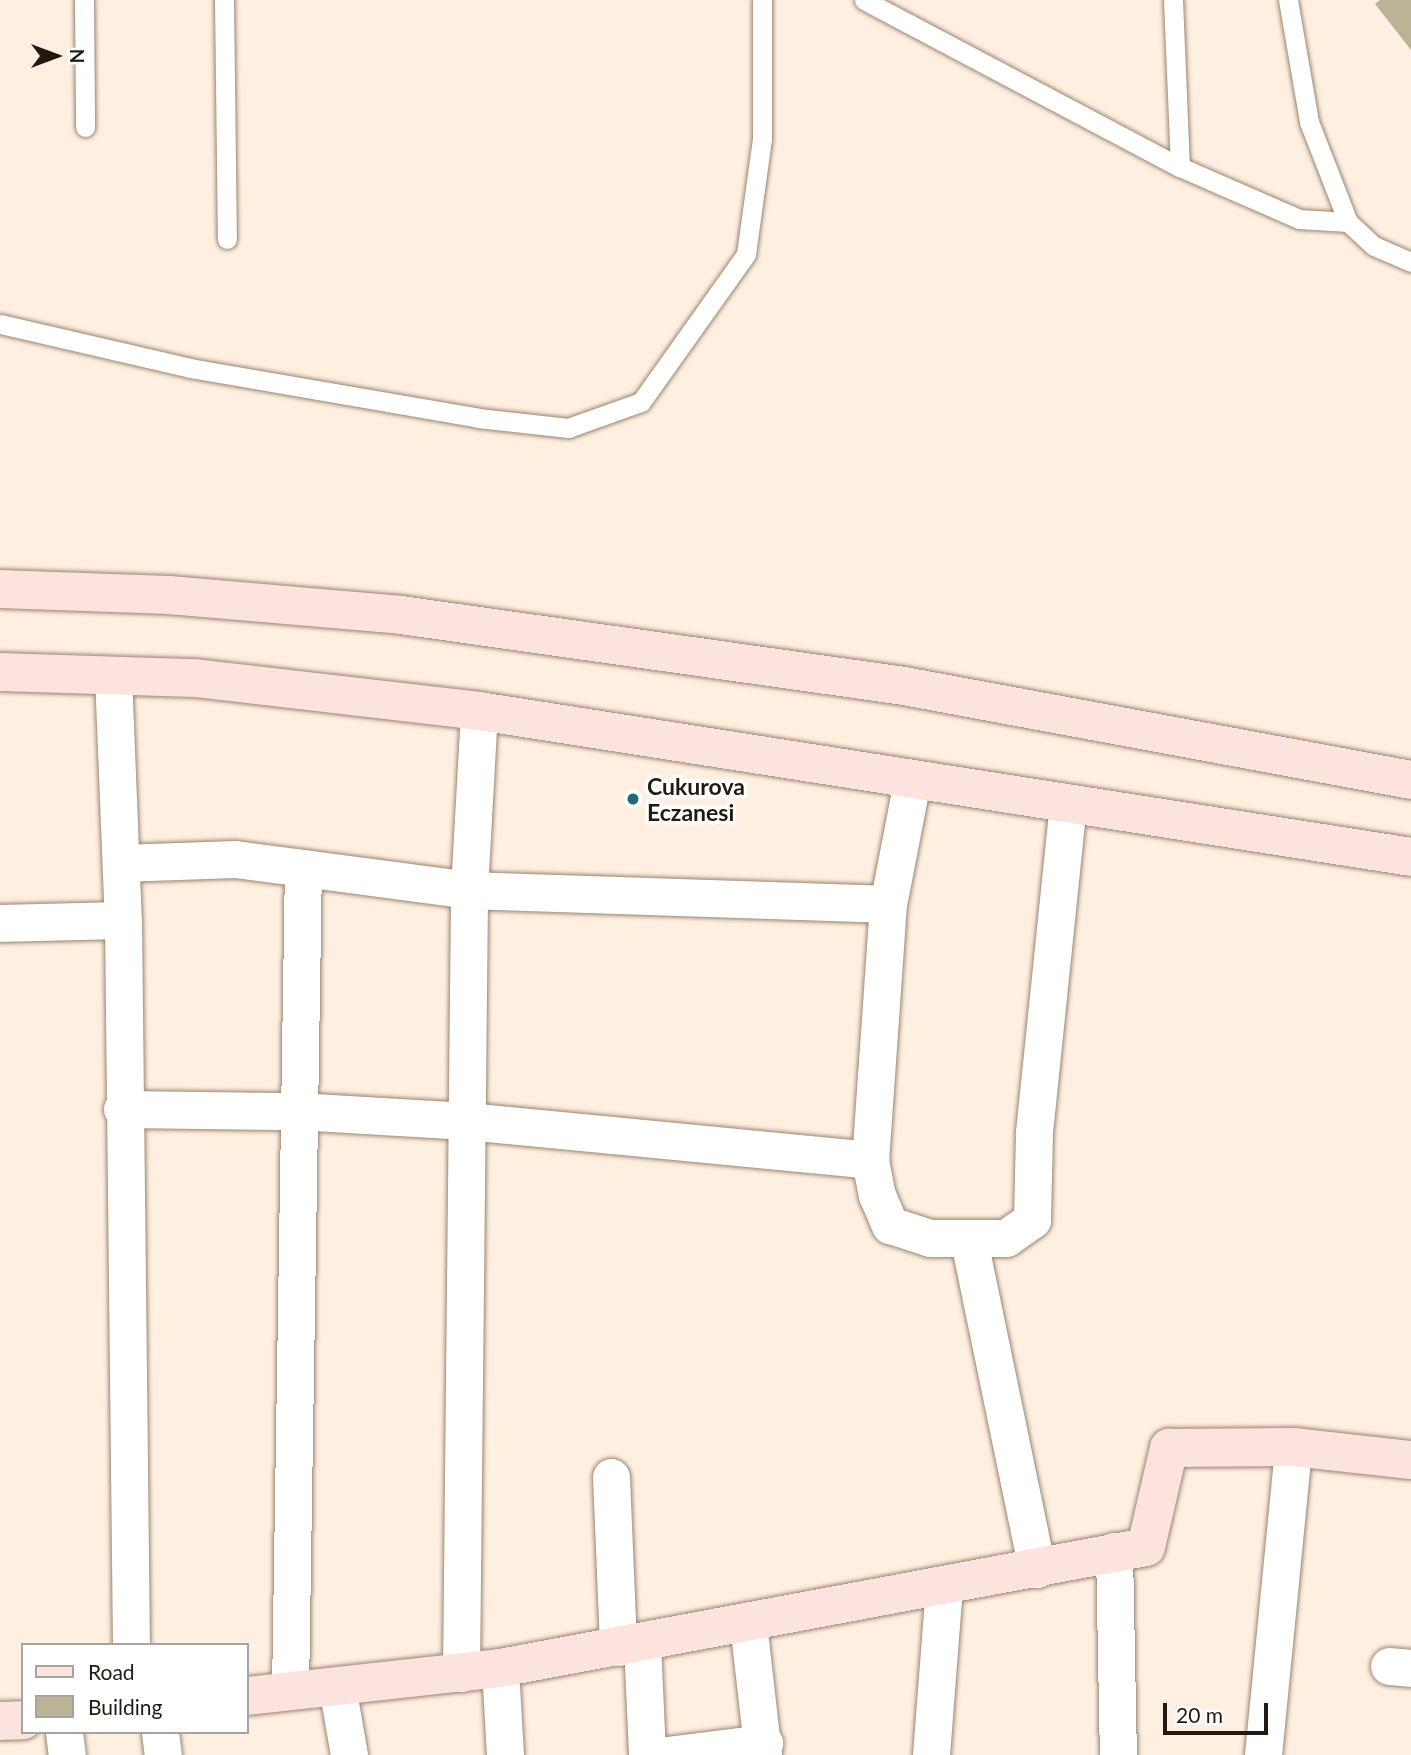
<!DOCTYPE html>
<style>
body{margin:0}
#map{position:relative;width:1411px;height:1755px;overflow:hidden;background:#feefe1;font-family:Lato,sans-serif}
div>[style]{position:absolute}
.building>*{inset:0;background:#bbb396}
.roads{filter:drop-shadow(0 0 2px #9b846f) drop-shadow(0 0 2px #9b846f)}
.lane>*{height:19px;margin:-9.5px;padding:0 9.5px;transform-origin:9.5px;border-radius:9.5px;background:#fff}
.street>*{height:37px;margin:-18.5px;padding:0 18.5px;transform-origin:18.5px;border-radius:18.5px;background:#fff}
.secondary>*{height:38px;margin:-19px;padding:0 19px;transform-origin:19px;border-radius:19px;background:#fde3dd}
.dots>*{width:19px;height:19px;translate:-50% -50%;box-sizing:border-box;border:4px solid #fff;border-radius:50%}
span{translate:-50% -50%;white-space:nowrap;text-align:center;line-height:1.15;-webkit-text-stroke:7px #fff;paint-order:stroke}
.poi-label{font-size:23px;color:#221911;font-weight:700}
.left{translate:0 -50%;text-align:left}
.legend{position:absolute;left:21px;top:1643px;width:228px;height:91px;box-sizing:border-box;background:#fff;border:2px solid #a7a3a0;margin:0;padding:9px 12px;list-style:none;font-size:21px;color:#221911}
.legend li{display:flex;align-items:center;gap:14px;height:35px}
.legend b{width:35px;border:2px solid #a7a3a0}
.north{position:absolute;left:21px;top:21px;width:70px;height:70px;-webkit-text-stroke:5px #fff;paint-order:stroke;rotate:90deg;font-size:19px;font-weight:700;line-height:28px;text-align:center;color:#221911}
.north::after{content:'';display:block;margin:auto;width:24px;height:32px;background:#221911;clip-path:polygon(50% 0,100% 100%,50% 72%,0 100%)}
.scale{position:absolute;left:1163px;top:1703px;width:105px;height:32px;box-sizing:border-box;border:4px solid #221911;border-top:0;padding-left:9px;font-size:21px;line-height:24px;white-space:nowrap;color:#221911;-webkit-text-stroke:5px #fff;paint-order:stroke}
</style>
<div id="map">
<div class="building">
<div style="clip-path:polygon(1380px 0,1411px 0,1411px 50px,1375px 4px)"></div>
</div>
<div class="roads">
<div class="lane">
<div style="left:84px;top:0;width:127px;rotate:89.5deg"></div>
<div style="left:224px;top:0;width:239px;rotate:89.3deg"></div>
<div style="left:864px;top:0;width:357px;rotate:27.9deg"></div>
<div style="left:1180px;top:167px;width:130px;rotate:23.6deg"></div>
<div style="left:1299px;top:219px;width:49px;rotate:3.5deg"></div>
<div style="left:1173px;top:0;width:167px;rotate:87.6deg"></div>
<div style="left:1288px;top:0;width:124px;rotate:80.2deg"></div>
<div style="left:1309px;top:122px;width:107px;rotate:68.7deg"></div>
<div style="left:1348px;top:222px;width:35px;rotate:43deg"></div>
<div style="left:1374px;top:246px;width:40px;rotate:23.4deg"></div>
<div style="left:0;top:324px;width:195px;rotate:13deg"></div>
<div style="left:190px;top:368px;width:292px;rotate:9.8deg"></div>
<div style="left:478px;top:418px;width:91px;rotate:6.3deg"></div>
<div style="left:568px;top:428px;width:77px;rotate:-19.6deg"></div>
<div style="left:641px;top:402px;width:181px;rotate:-54.6deg"></div>
<div style="left:746px;top:254px;width:116px;rotate:-82.1deg"></div>
<div style="left:762px;top:139px;width:139px;rotate:-90deg"></div>
</div>
<div class="street">
<div style="left:113px;top:675px;width:245px;rotate:87.7deg"></div>
<div style="left:123px;top:920px;width:725px;rotate:89.37deg"></div>
<div style="left:912px;top:781px;width:125px;rotate:101deg"></div>
<div style="left:888px;top:904px;width:257px;rotate:94deg"></div>
<div style="left:870px;top:1160px;width:36px;rotate:79deg"></div>
<div style="left:877px;top:1195px;width:33px;rotate:67deg"></div>
<div style="left:890px;top:1225px;width:42px;rotate:18deg"></div>
<div style="left:930px;top:1238px;width:76px"></div>
<div style="left:1006px;top:1238px;width:32px;rotate:-35deg"></div>
<div style="left:1032px;top:1220px;width:88px;rotate:-88.7deg"></div>
<div style="left:1034px;top:1132px;width:329px;rotate:-84.1deg"></div>
<div style="left:121px;top:863px;width:114px;rotate:-2deg"></div>
<div style="left:235px;top:859px;width:236px;rotate:7.5deg"></div>
<div style="left:469px;top:890px;width:419px;rotate:1.9deg"></div>
<div style="left:0;top:923px;width:123px;rotate:-1.4deg"></div>
<div style="left:122px;top:1109px;width:175px;rotate:0.7deg"></div>
<div style="left:297px;top:1111px;width:170px;rotate:3.4deg"></div>
<div style="left:467px;top:1121px;width:405px;rotate:5.5deg"></div>
<div style="left:969px;top:1241px;width:335px;rotate:78.3deg"></div>
<div style="left:611px;top:1477px;width:170px;rotate:87.6deg"></div>
<div style="left:1114px;top:1551px;width:204px;rotate:88.9deg"></div>
<div style="left:748px;top:1623px;width:133px;rotate:83.5deg"></div>
<div style="left:642px;top:1643px;width:112px;rotate:87.4deg"></div>
<div style="left:1389px;top:1666px;width:22px;rotate:5deg"></div>
<div style="left:500px;top:1668px;width:87px;rotate:86.7deg"></div>
<div style="left:461px;top:1673px;width:783px;rotate:-89.41deg"></div>
<div style="left:469px;top:890px;width:179px;rotate:-86.8deg"></div>
<div style="left:337px;top:1686px;width:70px;rotate:80.1deg"></div>
<div style="left:290px;top:1691px;width:823px;rotate:-89.1deg"></div>
<div style="left:64px;top:1732px;width:23px;rotate:83deg"></div>
<div style="left:160px;top:1732px;width:23px;rotate:83deg"></div>
<div style="left:667px;top:1755px;width:98px;rotate:-7.1deg"></div>
<div style="left:931px;top:1755px;width:169px;rotate:-85.6deg"></div>
<div style="left:1263px;top:1755px;width:309px;rotate:-84.4deg"></div>
</div>
<div class="secondary">
<div style="left:0;top:589px;width:169px;rotate:2deg"></div>
<div style="left:169px;top:595px;width:233px;rotate:4.9deg"></div>
<div style="left:401px;top:615px;width:508px;rotate:8.03deg"></div>
<div style="left:904px;top:686px;width:516px;rotate:10.5deg"></div>
<div style="left:0;top:672px;width:195px;rotate:1.8deg"></div>
<div style="left:195px;top:678px;width:286px;rotate:6.6deg"></div>
<div style="left:479px;top:711px;width:943px;rotate:8.9deg"></div>
<div style="left:247px;top:1696px;width:255px;rotate:-6.3deg"></div>
<div style="left:500px;top:1668px;width:657px;rotate:-10.61deg"></div>
<div style="left:1146px;top:1547px;width:102px;rotate:-76.9deg"></div>
<div style="left:1169px;top:1448px;width:124px;rotate:-0.5deg"></div>
<div style="left:1293px;top:1447px;width:119px;rotate:6.3deg"></div>
<div style="left:0;top:1721px;width:23px;rotate:-2deg"></div>
</div>
</div>
<div class="dots">
<div style="left:633px;top:799px;background:#216877"></div>
</div>
<div class="poi-label">
<span class="left" style="left:647px;top:799px">Cukurova<br>Eczanesi</span>
</div>
<ul class="legend">
<li><b style="height:9px;background:#fde3dd"></b>Road</li>
<li><b style="height:19px;background:#bbb396"></b>Building</li>
</ul>
<div class="north">N</div>
<div class="scale">20 m</div>
</div>
